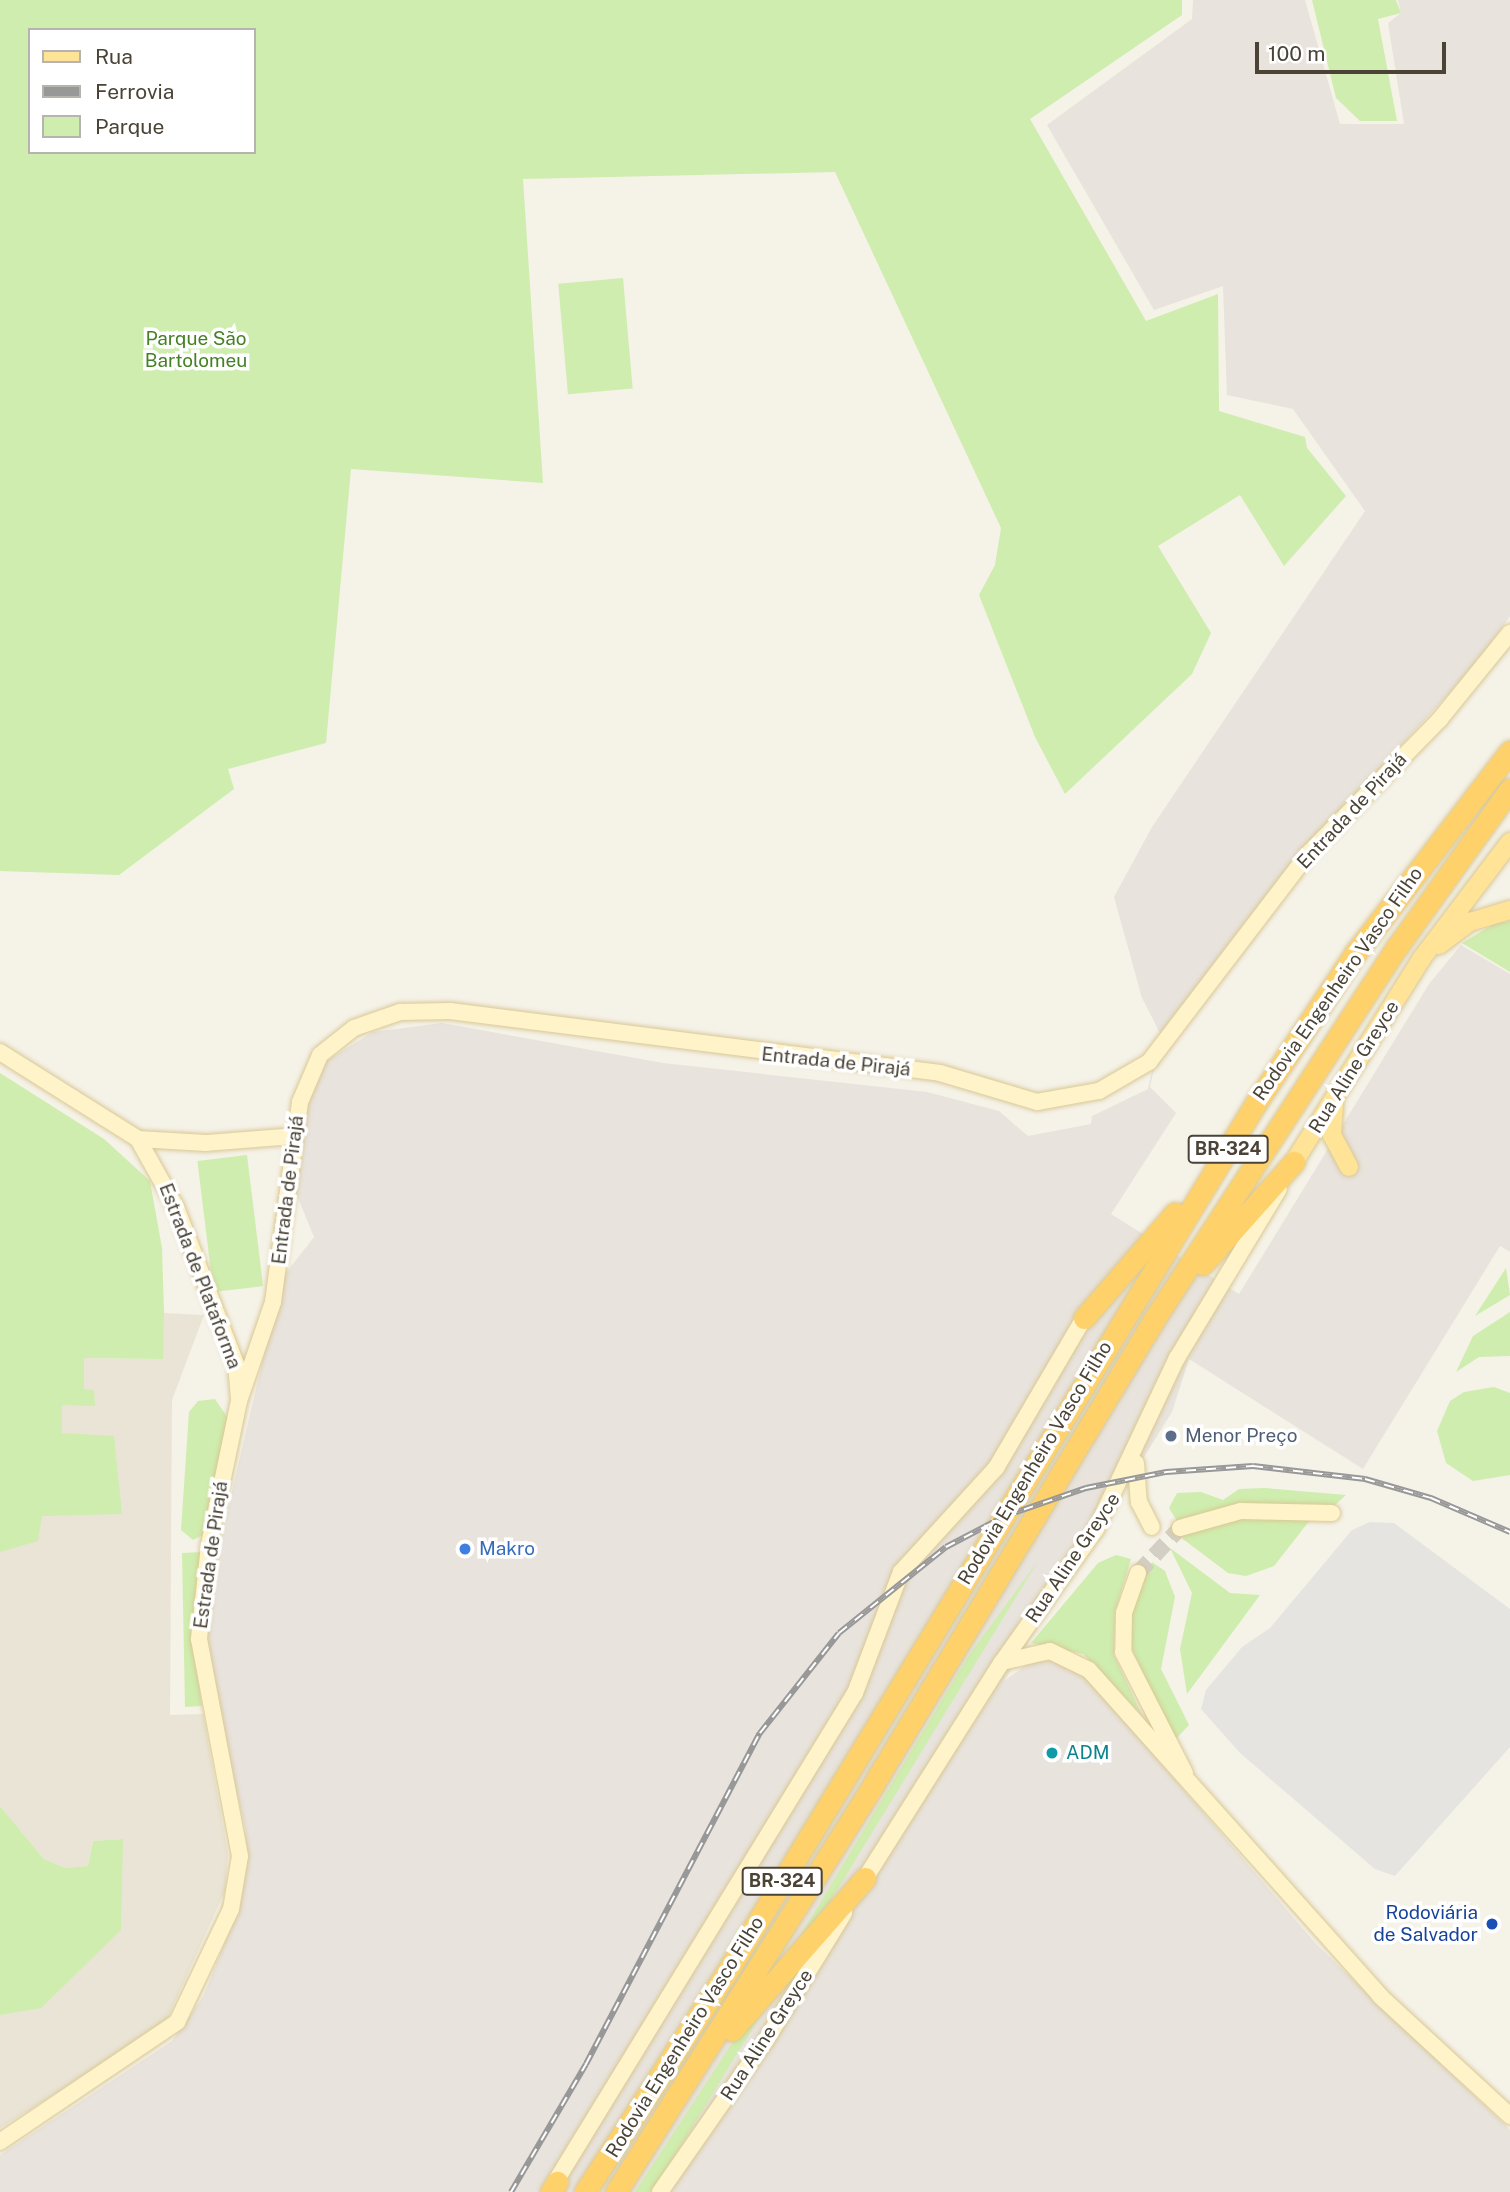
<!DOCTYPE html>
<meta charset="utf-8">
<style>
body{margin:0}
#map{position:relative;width:1510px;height:2192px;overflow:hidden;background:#f5f2e8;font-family:"Public Sans",sans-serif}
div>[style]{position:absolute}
.residential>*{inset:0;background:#eae4d6}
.industrial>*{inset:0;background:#e8e3dd}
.green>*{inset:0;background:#cfedae;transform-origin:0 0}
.parking>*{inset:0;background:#e6e4e0}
.secondary-tunnel>*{height:16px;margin-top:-8px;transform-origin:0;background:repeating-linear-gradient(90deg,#d3cfc4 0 16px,transparent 0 24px)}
.roads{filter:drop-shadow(0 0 2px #d9c895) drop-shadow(0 0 2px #d9c895)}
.secondary>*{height:16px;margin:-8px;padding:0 8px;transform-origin:8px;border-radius:8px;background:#fff3c9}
.primary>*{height:18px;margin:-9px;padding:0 9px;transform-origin:9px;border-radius:9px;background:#ffe498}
.highway>*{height:21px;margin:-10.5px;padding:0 10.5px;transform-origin:10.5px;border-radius:10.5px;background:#ffd16a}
.rail>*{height:6px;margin-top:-3px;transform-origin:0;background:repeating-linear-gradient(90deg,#fff 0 10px,#989898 0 20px);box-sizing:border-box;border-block:2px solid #989898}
.dots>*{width:19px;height:19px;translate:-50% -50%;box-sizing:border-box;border:4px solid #fff;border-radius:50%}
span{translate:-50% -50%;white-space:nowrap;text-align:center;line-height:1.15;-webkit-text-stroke:7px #fff;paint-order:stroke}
.shield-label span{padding:2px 5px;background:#fff;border:2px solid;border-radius:5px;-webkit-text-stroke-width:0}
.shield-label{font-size:18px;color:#4a4336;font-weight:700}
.park-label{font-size:19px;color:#458124}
.street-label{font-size:19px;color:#4a4336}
.service-label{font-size:19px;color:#4e5e75}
.left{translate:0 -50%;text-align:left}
.shop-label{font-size:19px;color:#366cbe}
.culture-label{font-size:19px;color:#0d838f}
.transit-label{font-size:19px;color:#164399}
.right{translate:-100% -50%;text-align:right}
.legend{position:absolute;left:28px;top:28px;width:228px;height:126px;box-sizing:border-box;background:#fff;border:2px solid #b7b4af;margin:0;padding:9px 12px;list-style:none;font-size:21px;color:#4a4336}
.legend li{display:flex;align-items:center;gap:14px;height:35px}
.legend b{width:35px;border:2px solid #b7b4af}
.scale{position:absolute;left:1255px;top:42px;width:191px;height:32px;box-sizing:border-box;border:4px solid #4a4336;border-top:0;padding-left:9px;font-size:21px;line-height:24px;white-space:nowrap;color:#4a4336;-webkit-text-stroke:5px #fff;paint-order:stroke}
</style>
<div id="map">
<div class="residential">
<div style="clip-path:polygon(164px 1313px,204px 1315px,172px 1400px,170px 1715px,203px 1714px,228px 1854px,225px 1891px,164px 2026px,0 2128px,0 2015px,123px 1839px,93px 1841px,88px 1866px,65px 1868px,44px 1859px,0 1806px,0 1551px,41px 1515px,62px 1433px,62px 1405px,84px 1389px,84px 1358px,162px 1359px)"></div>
</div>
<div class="industrial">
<div style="clip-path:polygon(1193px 0,1305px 0,1340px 124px,1404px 124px,1388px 23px,1401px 13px,1398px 0,1510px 0,1510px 616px,1475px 665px,1285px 872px,1162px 1031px,1150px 1087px,1176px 1113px,1111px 1214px,1239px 1294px,1429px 984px,1461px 945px,1510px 974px,1510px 1252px,1500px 1246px,1363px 1469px,1189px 1359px,1172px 1412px,1004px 1681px,1032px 1661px,1053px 1661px,1086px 1676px,1316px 1944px,1510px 2130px,1510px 2192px,0 2192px,0 2155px,172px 2041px,203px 1997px,236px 1915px,247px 1859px,245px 1827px,206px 1666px,203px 1615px,282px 1278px,314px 1237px,296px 1193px,306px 1107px,326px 1061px,373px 1032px,442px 1023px,663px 1063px,927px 1092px,999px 1111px,1028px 1136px,1091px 1124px,1092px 1116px,1148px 1089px,1160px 1033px,1142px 998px,1114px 897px,1152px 827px,1365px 511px,1293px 409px,1227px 395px,1223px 286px,1154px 310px,1047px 125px,1192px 19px)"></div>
</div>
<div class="green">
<div style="clip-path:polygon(evenodd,0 0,1182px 0,1182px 15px,1030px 119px,1146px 321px,1218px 294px,1219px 411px,1305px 437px,1307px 448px,1346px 496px,1284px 566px,1240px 495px,1158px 546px,1211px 633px,1192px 674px,1065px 794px,1035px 737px,979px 595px,995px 565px,1001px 528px,835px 172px,523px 179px,543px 483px,351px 469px,326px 743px,228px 769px,234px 789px,119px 875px,0 871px,0 0,30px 30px,254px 30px,254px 152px,30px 152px,30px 30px)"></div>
<div style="clip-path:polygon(1312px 0,1396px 0,1401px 13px,1378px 19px,1397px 121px,1360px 121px,1336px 98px)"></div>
<div style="left:623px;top:278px;width:111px;height:65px;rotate:85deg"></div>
<div style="clip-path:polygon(1510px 921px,1510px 972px,1462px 943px,1494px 924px)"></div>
<div style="clip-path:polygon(0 1073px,104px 1139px,150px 1181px,162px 1248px,164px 1313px,163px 1359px,84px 1358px,84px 1389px,94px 1390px,95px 1406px,62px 1405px,62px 1433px,114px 1436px,122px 1514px,42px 1516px,38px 1541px,0 1552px)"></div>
<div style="left:247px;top:1155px;width:132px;height:50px;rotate:83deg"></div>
<div style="clip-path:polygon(1506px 1268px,1510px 1295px,1475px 1316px)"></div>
<div style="clip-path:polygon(1510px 1312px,1510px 1356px,1479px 1357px,1456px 1372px,1473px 1336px)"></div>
<div style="clip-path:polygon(1494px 1387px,1510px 1393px,1510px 1475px,1473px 1481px,1446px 1463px,1437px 1431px,1450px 1401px,1464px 1392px)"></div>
<div style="clip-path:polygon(215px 1399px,228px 1418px,205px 1534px,193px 1540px,181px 1530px,189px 1412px,198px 1401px)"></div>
<div style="clip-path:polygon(1265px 1488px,1346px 1495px,1333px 1507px,1179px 1524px,1169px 1508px,1177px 1493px,1201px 1492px,1223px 1500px,1239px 1489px)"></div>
<div style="clip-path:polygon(1238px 1515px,1314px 1515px,1274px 1566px,1246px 1576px,1228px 1573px,1183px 1539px,1182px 1532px)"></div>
<div style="clip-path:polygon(1170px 1548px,1230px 1593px,1260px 1595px,1187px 1694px,1180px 1649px,1192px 1593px)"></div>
<div style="clip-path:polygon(201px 1552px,193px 1638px,202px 1706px,185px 1707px,182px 1553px)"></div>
<div style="clip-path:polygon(1116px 1555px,1131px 1559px,1115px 1612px,1114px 1655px,1142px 1715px,1083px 1654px,1031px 1643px,1098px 1563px)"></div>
<div style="clip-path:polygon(1038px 1561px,685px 2139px,651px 2192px,635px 2192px,781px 1968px,969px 1655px)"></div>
<div style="clip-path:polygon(1152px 1562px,1165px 1571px,1175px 1597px,1161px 1669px,1189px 1725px,1173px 1742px,1129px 1642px,1131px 1609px)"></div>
<div style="clip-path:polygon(0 1806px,44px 1859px,65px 1868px,88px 1866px,93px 1841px,123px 1839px,121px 1930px,41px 2008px,0 2015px)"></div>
</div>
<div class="parking">
<div style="clip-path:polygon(1394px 1523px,1510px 1609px,1510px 1747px,1395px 1876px,1375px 1869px,1240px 1753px,1201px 1709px,1206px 1690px,1242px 1647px,1270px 1628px,1352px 1530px,1370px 1522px)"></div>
</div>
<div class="secondary-tunnel">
<div style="left:1138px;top:1573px;width:62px;rotate:-47deg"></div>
</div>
<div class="roads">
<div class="secondary">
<div style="left:0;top:1052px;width:163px;rotate:32.2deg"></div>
<div style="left:138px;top:1139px;width:78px;rotate:60.8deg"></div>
<div style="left:176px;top:1207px;width:168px;rotate:69.1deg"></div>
<div style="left:236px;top:1364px;width:37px;rotate:85deg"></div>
<div style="left:239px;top:1401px;width:147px;rotate:101.8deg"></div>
<div style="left:209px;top:1545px;width:95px;rotate:96.1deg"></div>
<div style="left:199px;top:1639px;width:221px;rotate:79.3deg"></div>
<div style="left:240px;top:1856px;width:54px;rotate:99.6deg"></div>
<div style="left:231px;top:1909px;width:125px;rotate:115.5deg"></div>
<div style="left:177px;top:2022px;width:214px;rotate:145.9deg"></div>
<div style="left:138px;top:1139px;width:68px;rotate:3.4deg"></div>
<div style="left:206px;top:1143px;width:89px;rotate:-4.5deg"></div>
<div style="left:239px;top:1401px;width:105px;rotate:-71deg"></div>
<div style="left:273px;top:1302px;width:202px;rotate:-82.3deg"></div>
<div style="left:300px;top:1102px;width:51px;rotate:-66.9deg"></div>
<div style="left:320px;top:1055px;width:43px;rotate:-38.5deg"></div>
<div style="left:354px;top:1028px;width:49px;rotate:-19.2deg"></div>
<div style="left:400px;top:1012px;width:50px;rotate:-1.1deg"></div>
<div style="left:450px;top:1011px;width:494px;rotate:7.2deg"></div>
<div style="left:940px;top:1073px;width:101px;rotate:16.6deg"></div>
<div style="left:1037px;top:1102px;width:63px;rotate:-10.1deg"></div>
<div style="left:1099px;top:1091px;width:58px;rotate:-30.1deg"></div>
<div style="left:1149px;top:1062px;width:262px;rotate:-52.6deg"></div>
<div style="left:1308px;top:854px;width:189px;rotate:-45.6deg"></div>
<div style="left:1440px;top:719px;width:111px;rotate:-50.9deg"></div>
<div style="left:1136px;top:1463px;width:39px;rotate:86deg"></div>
<div style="left:1139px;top:1502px;width:28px;rotate:63deg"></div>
<div style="left:1180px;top:1528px;width:63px;rotate:-15.6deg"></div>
<div style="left:1241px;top:1511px;width:91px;rotate:1.3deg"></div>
<div style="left:1138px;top:1573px;width:42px;rotate:109.3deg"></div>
<div style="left:1124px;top:1613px;width:39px;rotate:91deg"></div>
<div style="left:1123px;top:1652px;width:136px;rotate:62.9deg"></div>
<div style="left:1002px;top:1662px;width:49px;rotate:-12.9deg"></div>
<div style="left:1050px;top:1651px;width:43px;rotate:26deg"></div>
<div style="left:1089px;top:1670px;width:437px;rotate:48.2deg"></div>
<div style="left:1380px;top:1996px;width:177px;rotate:42.7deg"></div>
<div style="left:859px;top:1888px;width:267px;rotate:-57.7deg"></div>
<div style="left:1002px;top:1662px;width:163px;rotate:-54.7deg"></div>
<div style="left:1096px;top:1529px;width:189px;rotate:-64.7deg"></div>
<div style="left:1177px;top:1358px;width:197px;rotate:-58.9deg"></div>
<div style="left:551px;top:2189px;width:582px;rotate:-58.5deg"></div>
<div style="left:855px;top:1693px;width:129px;rotate:-69.2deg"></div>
<div style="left:901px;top:1572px;width:141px;rotate:-47.6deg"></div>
<div style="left:996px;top:1468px;width:174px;rotate:-59.6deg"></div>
<div style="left:660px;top:2192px;width:185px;rotate:-55.1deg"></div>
<div style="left:766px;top:2040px;width:149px;rotate:-58.4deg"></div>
</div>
<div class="primary">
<div style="left:1439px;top:945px;width:39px;rotate:-37deg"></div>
<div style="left:1470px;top:922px;width:42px;rotate:-16.7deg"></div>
<div style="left:1334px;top:1105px;width:30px;rotate:94deg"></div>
<div style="left:1332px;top:1135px;width:36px;rotate:62deg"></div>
<div style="left:1294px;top:1162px;width:241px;rotate:-57.9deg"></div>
<div style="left:1422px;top:958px;width:146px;rotate:-52.8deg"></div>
</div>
<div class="highway">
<div style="left:1203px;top:1264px;width:137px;rotate:-48.3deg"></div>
<div style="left:1084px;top:1318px;width:139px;rotate:-49.1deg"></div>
<div style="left:732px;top:2030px;width:202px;rotate:-48.8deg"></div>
<div style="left:551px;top:2192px;width:12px;rotate:-59deg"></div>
<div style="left:585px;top:2192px;width:268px;rotate:-57.2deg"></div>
<div style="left:730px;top:1967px;width:1012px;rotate:-58.67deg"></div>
<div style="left:1256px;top:1103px;width:181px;rotate:-56.5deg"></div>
<div style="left:1356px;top:952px;width:253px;rotate:-52.5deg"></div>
<div style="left:616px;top:2192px;width:481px;rotate:-57.7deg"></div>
<div style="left:873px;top:1785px;width:546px;rotate:-58.87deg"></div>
<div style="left:1155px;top:1318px;width:443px;rotate:-56.9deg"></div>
<div style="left:1397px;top:947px;width:194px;rotate:-54.4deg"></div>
</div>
</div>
<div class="rail">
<div style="left:511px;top:2192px;width:148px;rotate:-59.6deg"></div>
<div style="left:586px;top:2064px;width:374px;rotate:-62.3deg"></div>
<div style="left:760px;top:1733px;width:127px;rotate:-51.7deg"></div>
<div style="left:839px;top:1633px;width:137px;rotate:-38.8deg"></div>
<div style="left:946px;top:1547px;width:67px;rotate:-27.7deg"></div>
<div style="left:1005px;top:1516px;width:86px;rotate:-19.1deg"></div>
<div style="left:1086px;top:1488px;width:82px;rotate:-11.3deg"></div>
<div style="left:1166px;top:1472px;width:87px;rotate:-3.9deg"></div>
<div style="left:1253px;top:1466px;width:113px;rotate:6.6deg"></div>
<div style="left:1365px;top:1479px;width:69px;rotate:16.1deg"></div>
<div style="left:1431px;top:1498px;width:86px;rotate:23.3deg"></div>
</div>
<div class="dots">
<div style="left:1171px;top:1436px;background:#5c6f8a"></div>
<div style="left:465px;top:1549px;background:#3f7fe0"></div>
<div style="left:1052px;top:1753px;background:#0f9aa8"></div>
<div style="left:1492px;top:1924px;background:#1a4fb4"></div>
</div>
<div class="shield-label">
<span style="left:1228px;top:1149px">BR-324</span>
<span style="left:782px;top:1881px">BR-324</span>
</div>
<div class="park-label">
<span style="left:196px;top:350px">Parque São<br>Bartolomeu</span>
</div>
<div class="street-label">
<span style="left:1352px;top:811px;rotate:-47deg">Entrada de Pirajá</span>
<span style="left:1338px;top:984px;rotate:-55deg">Rodovia Engenheiro Vasco Filho</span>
<span style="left:836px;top:1062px;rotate:6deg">Entrada de Pirajá</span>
<span style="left:1354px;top:1067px;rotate:-58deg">Rua Aline Greyce</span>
<span style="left:288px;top:1190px;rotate:-83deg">Entrada de Pirajá</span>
<span style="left:200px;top:1276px;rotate:69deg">Estrada de Plataforma</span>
<span style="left:1035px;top:1463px;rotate:-59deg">Rodovia Engenheiro Vasco Filho</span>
<span style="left:211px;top:1555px;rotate:-82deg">Estrada de Pirajá</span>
<span style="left:1073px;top:1558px;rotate:-56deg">Rua Aline Greyce</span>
<span style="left:767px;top:2035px;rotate:-57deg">Rua Aline Greyce</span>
<span style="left:685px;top:2037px;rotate:-58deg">Rodovia Engenheiro Vasco Filho</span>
</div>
<div class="service-label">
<span class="left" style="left:1185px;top:1436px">Menor Preço</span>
</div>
<div class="shop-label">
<span class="left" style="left:479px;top:1549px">Makro</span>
</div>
<div class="culture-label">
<span class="left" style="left:1066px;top:1753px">ADM</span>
</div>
<div class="transit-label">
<span class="right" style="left:1478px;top:1924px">Rodoviária<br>de Salvador</span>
</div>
<ul class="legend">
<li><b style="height:9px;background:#ffe498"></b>Rua</li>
<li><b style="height:9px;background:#989898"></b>Ferrovia</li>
<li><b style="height:19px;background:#cfedae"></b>Parque</li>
</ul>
<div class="scale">100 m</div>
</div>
